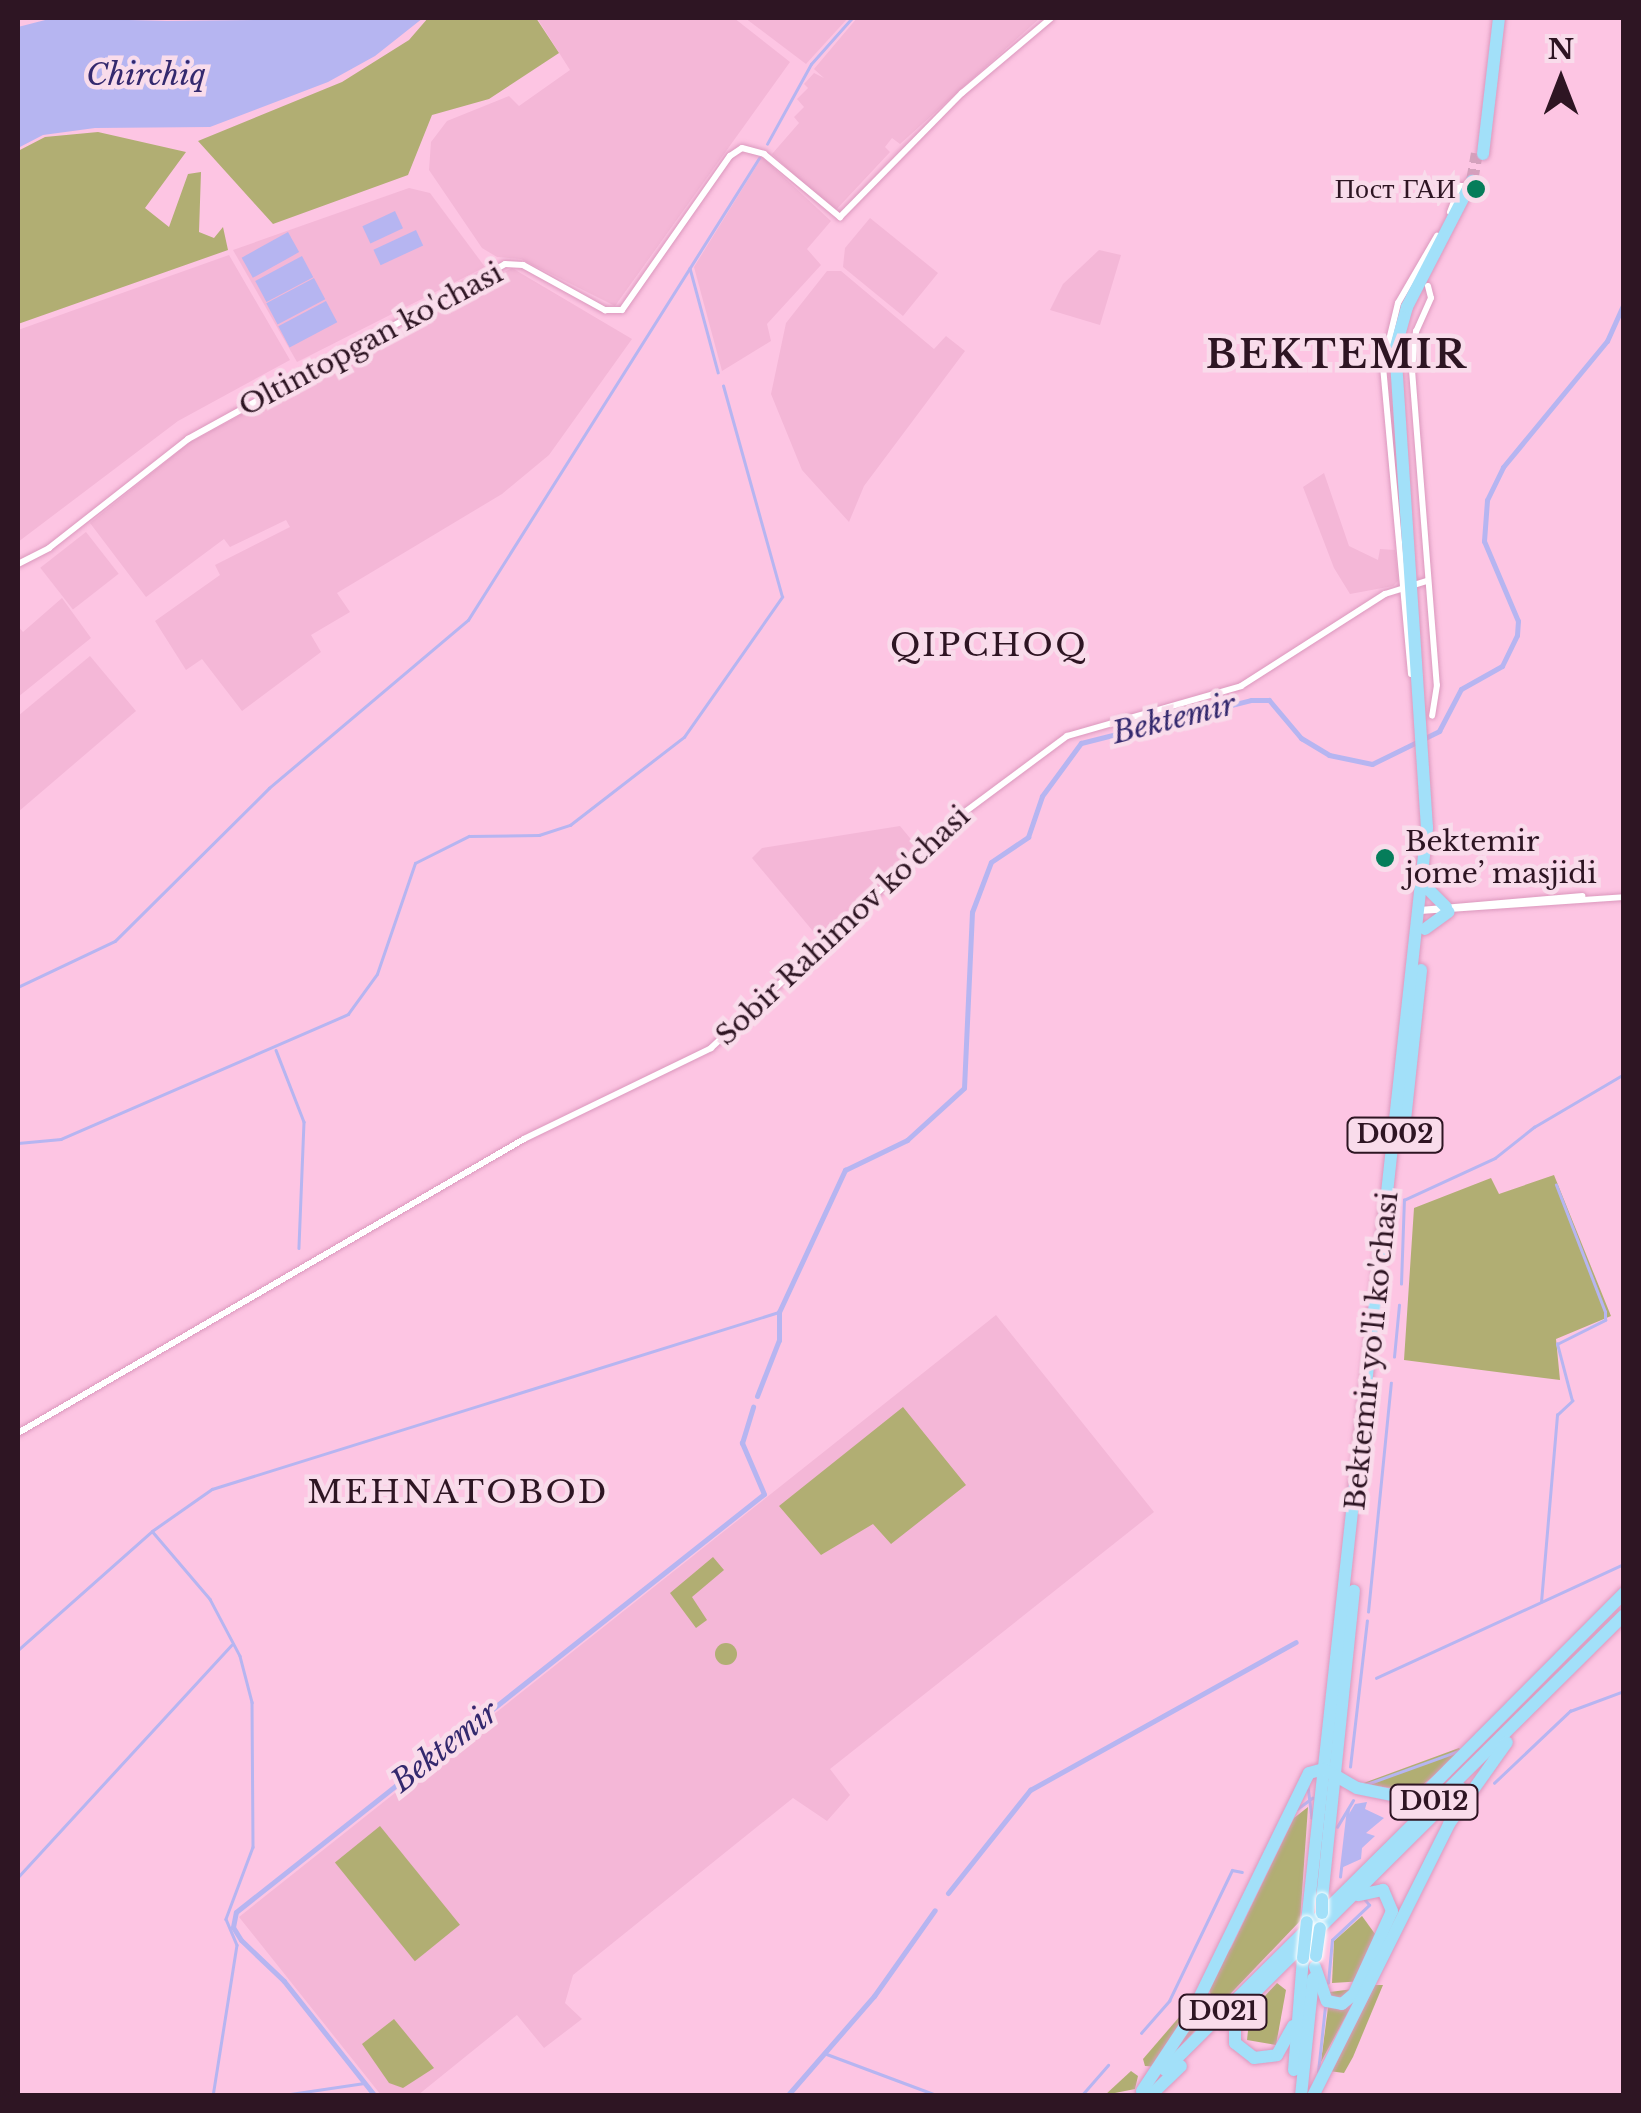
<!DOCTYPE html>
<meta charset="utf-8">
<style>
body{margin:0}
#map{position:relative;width:1641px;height:2113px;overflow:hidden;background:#fdc5e3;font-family:"Libre Baskerville",serif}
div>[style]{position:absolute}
.built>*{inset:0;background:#f4b7d7;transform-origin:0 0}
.green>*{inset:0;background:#b1ae73;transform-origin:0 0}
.round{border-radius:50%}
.water>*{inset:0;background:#b6b5f1;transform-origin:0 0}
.stream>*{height:2.5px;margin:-1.25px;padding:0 1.25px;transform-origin:1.25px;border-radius:1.25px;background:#b6b5f1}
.canal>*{height:5px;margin:-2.5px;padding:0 2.5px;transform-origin:2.5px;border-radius:2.5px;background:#b6b5f1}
.highway-tunnel>*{height:12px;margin-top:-6px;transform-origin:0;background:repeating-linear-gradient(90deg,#d4a2bd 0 12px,transparent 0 18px)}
.roads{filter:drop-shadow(0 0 2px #db98bd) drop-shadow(0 0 2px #db98bd)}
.minor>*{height:6px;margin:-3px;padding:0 3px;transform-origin:3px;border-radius:3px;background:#fff}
.highway>*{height:12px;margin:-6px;padding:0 6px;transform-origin:6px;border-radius:6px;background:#a2e0f9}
.bridges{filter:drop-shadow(0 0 2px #fff) drop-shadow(0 0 2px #fff)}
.highway-bridge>*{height:12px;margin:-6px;padding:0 6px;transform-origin:6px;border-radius:6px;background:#a2e0f9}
.dots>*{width:28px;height:28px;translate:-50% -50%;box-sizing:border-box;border:5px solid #f9dceb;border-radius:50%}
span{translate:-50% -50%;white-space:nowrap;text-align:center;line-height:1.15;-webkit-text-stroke:9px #f9dceb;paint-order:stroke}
.shield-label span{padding:2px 8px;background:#f9dceb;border:2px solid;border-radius:8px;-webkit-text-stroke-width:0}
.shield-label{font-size:25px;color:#2e1523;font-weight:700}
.poi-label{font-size:28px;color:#2e1523}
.right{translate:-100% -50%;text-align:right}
.left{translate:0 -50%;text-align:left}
.street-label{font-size:28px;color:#2e1523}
.water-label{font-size:30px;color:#34296e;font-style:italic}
.quarter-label{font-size:32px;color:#2e1523;letter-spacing:2.5px}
.district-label{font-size:38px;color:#2e1523;font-weight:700;letter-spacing:2.5px}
.frame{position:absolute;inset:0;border:20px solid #2e1523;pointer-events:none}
.north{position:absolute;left:1511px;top:30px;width:100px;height:100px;-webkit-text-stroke:8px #f9dceb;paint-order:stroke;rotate:0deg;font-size:28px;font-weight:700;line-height:40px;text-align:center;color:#2e1523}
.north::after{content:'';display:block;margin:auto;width:35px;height:45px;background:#2e1523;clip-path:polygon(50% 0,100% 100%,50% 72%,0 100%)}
</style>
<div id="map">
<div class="built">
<div style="clip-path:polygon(537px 18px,734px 18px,790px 62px,615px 306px,521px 259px,497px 257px,482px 248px,429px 170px,431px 142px,447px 121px,509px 96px,519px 106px,570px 70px)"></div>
<div style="clip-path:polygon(745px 18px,848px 18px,806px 64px)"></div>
<div style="clip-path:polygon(857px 18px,1040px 18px,900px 144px,892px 138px,885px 147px,890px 152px,834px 212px,772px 154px,799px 123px,794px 117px,804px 107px,797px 99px,808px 88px,804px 84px,814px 73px,824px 78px,814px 69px)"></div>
<div style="clip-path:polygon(762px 157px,831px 221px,807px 249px,821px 265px,767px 324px,771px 341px,722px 371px,694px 267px)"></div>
<div style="clip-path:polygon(409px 188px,430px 193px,485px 267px,297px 362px,233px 250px)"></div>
<div style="clip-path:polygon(870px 218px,938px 273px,903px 316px,843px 267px,845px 248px)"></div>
<div style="clip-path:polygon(1099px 250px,1121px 255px,1100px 325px,1050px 310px,1063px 284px)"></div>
<div style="clip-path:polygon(229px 255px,290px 360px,178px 421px,18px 542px,18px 330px)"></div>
<div style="clip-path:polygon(512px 268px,632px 339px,549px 455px,502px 494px,337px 593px,350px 612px,311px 635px,321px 652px,242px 711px,202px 659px,186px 670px,155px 621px,220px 575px,215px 565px,290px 527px,286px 520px,230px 547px,224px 539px,146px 597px,90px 523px,189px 443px)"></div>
<div style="clip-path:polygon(827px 271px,841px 271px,934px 349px,946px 336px,965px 351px,864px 486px,849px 522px,802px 470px,771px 394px,786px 323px)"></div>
<div style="clip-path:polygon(1324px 473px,1349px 546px,1378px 560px,1380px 549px,1395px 550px,1398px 581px,1393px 586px,1350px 594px,1334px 568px,1303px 487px)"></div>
<div style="left:86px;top:532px;width:53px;height:58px;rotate:52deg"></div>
<div style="clip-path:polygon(62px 598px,91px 638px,18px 697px,18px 626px,23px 632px)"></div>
<div style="clip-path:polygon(90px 656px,136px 711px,18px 812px,18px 716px)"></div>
<div style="clip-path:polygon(900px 826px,919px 849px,822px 942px,752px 858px,762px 848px)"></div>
<div style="clip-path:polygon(996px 1315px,1154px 1512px,830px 1769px,850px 1795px,827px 1821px,793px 1798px,573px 1975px,565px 2003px,582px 2019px,544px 2048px,517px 2015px,418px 2095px,381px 2095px,239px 1917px)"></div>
</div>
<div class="green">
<div style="clip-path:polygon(428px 18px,536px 18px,559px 53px,489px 99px,432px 115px,408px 175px,273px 224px,198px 141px,342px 82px,409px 40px)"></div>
<div style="clip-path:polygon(98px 132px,186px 152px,145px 208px,169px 227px,188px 174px,201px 172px,199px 232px,214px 238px,223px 227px,228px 250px,18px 324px,18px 151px,45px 137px)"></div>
<div style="clip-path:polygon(1554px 1175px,1611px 1316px,1556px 1339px,1560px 1380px,1404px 1360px,1414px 1208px,1491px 1178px,1499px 1194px)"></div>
<div style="clip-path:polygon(903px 1407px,966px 1485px,891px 1544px,873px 1524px,821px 1555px,779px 1506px)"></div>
<div style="clip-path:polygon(713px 1557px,724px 1570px,692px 1597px,707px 1620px,696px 1628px,670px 1593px)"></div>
<div class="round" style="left:715px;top:1643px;width:22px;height:22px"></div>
<div style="clip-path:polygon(1459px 1748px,1463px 1752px,1415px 1791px,1361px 1784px)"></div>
<div style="clip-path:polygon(1308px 1807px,1300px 1921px,1215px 2010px,1208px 1985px,1213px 1966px,1231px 1948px,1294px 1818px)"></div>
<div style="left:380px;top:1826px;width:127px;height:58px;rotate:51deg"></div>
<div style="clip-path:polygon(1362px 1916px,1383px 1945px,1365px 1981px,1332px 1983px,1334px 1941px)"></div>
<div style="clip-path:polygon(1277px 1983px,1286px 1990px,1276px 2045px,1247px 2040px,1250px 2012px)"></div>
<div style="clip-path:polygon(1372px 1985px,1383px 1985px,1353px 2057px,1344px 2073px,1329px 2071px)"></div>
<div style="clip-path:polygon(1361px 1988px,1321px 2062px,1330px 1992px)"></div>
<div style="clip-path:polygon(1187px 2008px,1202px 2023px,1160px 2067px,1145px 2066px,1143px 2059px)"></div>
<div style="clip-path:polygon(394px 2019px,434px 2068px,403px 2088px,389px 2083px,362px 2044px)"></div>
<div style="clip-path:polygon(1131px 2071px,1138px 2076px,1135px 2089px,1105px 2095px)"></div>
</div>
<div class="water">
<div style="clip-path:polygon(53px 18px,167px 21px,423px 18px,375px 56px,328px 82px,210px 127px,95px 128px,43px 135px,18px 148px,18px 27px)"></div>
<div style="left:395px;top:211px;width:19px;height:36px;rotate:65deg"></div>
<div style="left:416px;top:230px;width:17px;height:47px;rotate:65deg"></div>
<div style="left:288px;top:232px;width:23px;height:53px;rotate:61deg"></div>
<div style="left:302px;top:256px;width:24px;height:53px;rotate:62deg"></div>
<div style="left:314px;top:278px;width:24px;height:54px;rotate:62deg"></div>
<div style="left:326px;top:301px;width:24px;height:54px;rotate:62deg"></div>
<div style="clip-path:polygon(1367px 1802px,1365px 1809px,1384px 1818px,1366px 1833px,1375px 1836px,1362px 1848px,1361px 1859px,1341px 1868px,1349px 1814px,1355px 1804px)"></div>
</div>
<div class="stream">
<div style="left:767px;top:144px;width:91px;rotate:-61.2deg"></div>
<div style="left:811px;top:64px;width:62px;rotate:-48.3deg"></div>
<div style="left:690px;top:268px;width:108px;rotate:74.9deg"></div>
<div style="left:18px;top:987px;width:107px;rotate:-25.4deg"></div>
<div style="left:115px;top:941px;width:217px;rotate:-44.8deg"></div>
<div style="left:269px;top:788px;width:260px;rotate:-40.2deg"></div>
<div style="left:468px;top:620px;width:546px;rotate:-57.79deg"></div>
<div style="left:276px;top:1050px;width:77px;rotate:68.7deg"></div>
<div style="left:304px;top:1122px;width:126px;rotate:92.3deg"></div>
<div style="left:18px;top:1143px;width:43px;rotate:-5.3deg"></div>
<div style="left:61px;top:1139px;width:313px;rotate:-23.5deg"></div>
<div style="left:348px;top:1014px;width:49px;rotate:-54.1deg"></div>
<div style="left:377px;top:974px;width:117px;rotate:-71.1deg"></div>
<div style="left:415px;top:863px;width:60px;rotate:-26.6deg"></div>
<div style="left:469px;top:836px;width:70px;rotate:-0.8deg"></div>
<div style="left:539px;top:835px;width:33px;rotate:-18deg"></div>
<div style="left:570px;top:825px;width:144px;rotate:-37.7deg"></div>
<div style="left:684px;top:737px;width:171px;rotate:-55deg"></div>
<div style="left:782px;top:597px;width:219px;rotate:-105.6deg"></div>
<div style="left:1401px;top:1284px;width:84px;rotate:-88deg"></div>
<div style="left:1404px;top:1200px;width:100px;rotate:-24.8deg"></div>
<div style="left:1495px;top:1158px;width:50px;rotate:-38.5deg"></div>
<div style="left:1534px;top:1127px;width:104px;rotate:-30.5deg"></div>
<div style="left:1394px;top:1357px;width:52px;rotate:-84.5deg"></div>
<div style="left:153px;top:1532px;width:88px;rotate:49.6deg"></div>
<div style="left:210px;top:1599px;width:64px;rotate:62.2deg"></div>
<div style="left:240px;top:1656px;width:48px;rotate:75.4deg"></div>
<div style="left:252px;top:1702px;width:145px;rotate:89.6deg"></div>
<div style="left:253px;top:1847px;width:77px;rotate:110.6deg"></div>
<div style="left:226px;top:1919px;width:28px;rotate:67deg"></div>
<div style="left:237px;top:1945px;width:153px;rotate:99deg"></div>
<div style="left:1541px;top:1602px;width:188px;rotate:-85.1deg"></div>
<div style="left:1557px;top:1415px;width:21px;rotate:-43deg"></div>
<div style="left:1572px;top:1401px;width:59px;rotate:-104.7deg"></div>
<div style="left:1557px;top:1344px;width:54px;rotate:-26.6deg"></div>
<div style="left:1605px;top:1320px;width:8px;rotate:-90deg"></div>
<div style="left:1605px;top:1312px;width:136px;rotate:-111.1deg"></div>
<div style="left:1368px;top:1612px;width:230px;rotate:-84.3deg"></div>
<div style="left:18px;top:1650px;width:179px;rotate:-41.6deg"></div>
<div style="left:152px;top:1531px;width:73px;rotate:-35deg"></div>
<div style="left:212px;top:1489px;width:594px;rotate:-17.34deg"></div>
<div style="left:1376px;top:1678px;width:273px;rotate:-24.7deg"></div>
<div style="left:1350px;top:1767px;width:147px;rotate:-83.4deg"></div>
<div style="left:1494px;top:1783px;width:105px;rotate:-43.5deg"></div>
<div style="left:1570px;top:1711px;width:58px;rotate:-20.3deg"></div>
<div style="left:1367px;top:1784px;width:97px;rotate:-19.9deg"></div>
<div style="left:1308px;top:1786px;width:32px;rotate:83deg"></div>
<div style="left:1297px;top:1809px;width:19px;rotate:-36deg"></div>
<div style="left:1337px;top:1827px;width:31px;rotate:-59deg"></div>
<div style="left:18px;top:1877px;width:315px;rotate:-47.4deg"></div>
<div style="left:1340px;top:1877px;width:68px;rotate:-83.3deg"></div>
<div style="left:1328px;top:1983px;width:43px;rotate:-84.7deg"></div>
<div style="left:1332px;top:1940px;width:51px;rotate:-43.4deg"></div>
<div style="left:1369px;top:1905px;width:8px;rotate:-130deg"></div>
<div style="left:1205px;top:1998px;width:13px;rotate:72deg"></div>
<div style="left:1141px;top:2033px;width:43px;rotate:-48.8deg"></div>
<div style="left:1169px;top:2001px;width:145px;rotate:-64.3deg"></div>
<div style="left:1232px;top:1870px;width:10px;rotate:11deg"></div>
<div style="left:824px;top:2053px;width:123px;rotate:20.5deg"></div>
<div style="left:1318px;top:2072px;width:66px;rotate:-83.9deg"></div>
<div style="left:277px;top:2096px;width:88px;rotate:-8.5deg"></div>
<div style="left:1081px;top:2096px;width:41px;rotate:-48.9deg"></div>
</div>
<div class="canal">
<div style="left:757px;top:1396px;width:60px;rotate:-68.6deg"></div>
<div style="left:779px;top:1340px;width:28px;rotate:-90deg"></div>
<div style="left:779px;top:1312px;width:157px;rotate:-65.1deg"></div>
<div style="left:845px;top:1170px;width:69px;rotate:-25.8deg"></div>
<div style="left:907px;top:1140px;width:77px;rotate:-42.4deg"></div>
<div style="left:964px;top:1088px;width:176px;rotate:-87.4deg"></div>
<div style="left:972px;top:912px;width:53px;rotate:-69.2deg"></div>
<div style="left:991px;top:862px;width:45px;rotate:-34deg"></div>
<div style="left:1028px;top:837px;width:43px;rotate:-71.1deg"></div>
<div style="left:1042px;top:796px;width:66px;rotate:-53.7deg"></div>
<div style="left:1081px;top:743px;width:175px;rotate:-14.2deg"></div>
<div style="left:1251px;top:700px;width:18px"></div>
<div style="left:1269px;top:700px;width:50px;rotate:49.9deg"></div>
<div style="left:1301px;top:738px;width:33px;rotate:31deg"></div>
<div style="left:1329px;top:755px;width:44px;rotate:11.8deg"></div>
<div style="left:1372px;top:764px;width:75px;rotate:-26.2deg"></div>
<div style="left:1439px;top:731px;width:47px;rotate:-62.4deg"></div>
<div style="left:1461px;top:689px;width:47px;rotate:-29.3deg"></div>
<div style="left:1502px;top:666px;width:34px;rotate:-64deg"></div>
<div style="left:1517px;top:635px;width:14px;rotate:-86deg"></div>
<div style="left:1518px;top:621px;width:87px;rotate:-113deg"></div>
<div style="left:1484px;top:541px;width:41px;rotate:-85.8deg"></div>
<div style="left:1487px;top:500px;width:37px;rotate:-64deg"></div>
<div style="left:1503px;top:467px;width:163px;rotate:-50.5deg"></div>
<div style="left:1607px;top:341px;width:42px;rotate:-65.9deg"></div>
<div style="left:948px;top:1893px;width:132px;rotate:-51.5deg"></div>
<div style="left:1030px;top:1790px;width:304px;rotate:-29.1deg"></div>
<div style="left:375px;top:2096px;width:147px;rotate:-128.4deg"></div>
<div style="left:284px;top:1981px;width:59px;rotate:-136.4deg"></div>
<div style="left:241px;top:1940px;width:15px;rotate:-122deg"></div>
<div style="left:233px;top:1927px;width:15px;rotate:-79deg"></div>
<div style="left:236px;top:1912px;width:673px;rotate:-38.37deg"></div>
<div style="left:764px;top:1494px;width:56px;rotate:-113.3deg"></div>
<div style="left:742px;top:1443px;width:38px;rotate:-73deg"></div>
<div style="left:787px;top:2096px;width:133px;rotate:-49deg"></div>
<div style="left:874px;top:1996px;width:105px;rotate:-54.7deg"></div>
</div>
<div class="highway-tunnel">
<div style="left:1472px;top:181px;width:28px;rotate:-80deg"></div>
</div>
<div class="roads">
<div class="minor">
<div style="left:1450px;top:212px;width:28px;rotate:-69deg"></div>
<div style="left:1460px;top:186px;width:9px"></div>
<div style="left:1428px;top:286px;width:12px;rotate:76deg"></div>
<div style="left:1431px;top:298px;width:36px;rotate:114deg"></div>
<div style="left:1416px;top:331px;width:39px;rotate:96deg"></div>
<div style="left:1412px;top:370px;width:316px;rotate:85.5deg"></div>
<div style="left:1437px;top:685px;width:31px;rotate:99deg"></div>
<div style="left:18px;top:564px;width:35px;rotate:-27deg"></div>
<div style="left:49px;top:548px;width:177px;rotate:-38.1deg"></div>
<div style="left:188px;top:439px;width:362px;rotate:-28.9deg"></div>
<div style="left:505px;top:264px;width:18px;rotate:3deg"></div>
<div style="left:523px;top:265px;width:94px;rotate:28.8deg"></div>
<div style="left:605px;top:310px;width:17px"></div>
<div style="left:622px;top:310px;width:188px;rotate:-55deg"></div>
<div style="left:730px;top:156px;width:14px;rotate:-34deg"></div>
<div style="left:742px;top:148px;width:23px;rotate:15deg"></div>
<div style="left:764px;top:154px;width:99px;rotate:39.7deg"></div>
<div style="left:840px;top:217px;width:174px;rotate:-45.5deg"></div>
<div style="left:962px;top:93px;width:116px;rotate:-40.1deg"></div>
<div style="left:1411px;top:674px;width:310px;rotate:-95.2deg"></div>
<div style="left:1383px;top:365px;width:64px;rotate:-76.4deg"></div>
<div style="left:1398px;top:303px;width:78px;rotate:-59.8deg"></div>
<div style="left:1420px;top:910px;width:163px;rotate:-4.9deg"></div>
<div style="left:1420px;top:911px;width:204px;rotate:-3.9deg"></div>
<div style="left:18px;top:1433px;width:585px;rotate:-30.16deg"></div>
<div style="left:524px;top:1139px;width:208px;rotate:-25.9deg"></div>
<div style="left:711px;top:1048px;width:343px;rotate:-43deg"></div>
<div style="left:962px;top:814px;width:131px;rotate:-36.6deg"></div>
<div style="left:1067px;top:736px;width:181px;rotate:-16deg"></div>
<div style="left:1241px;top:686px;width:171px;rotate:-32.6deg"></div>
<div style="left:1385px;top:594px;width:44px;rotate:-17.2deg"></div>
</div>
<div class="highway">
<div style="left:1483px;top:154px;width:137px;rotate:-83.3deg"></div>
<div style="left:1429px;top:890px;width:24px;rotate:45deg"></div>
<div style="left:1425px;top:929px;width:29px;rotate:-36deg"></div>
<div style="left:1403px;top:1139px;width:170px;rotate:-83.9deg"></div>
<div style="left:1322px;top:1899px;width:310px;rotate:-84.1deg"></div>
<div style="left:1307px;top:1922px;width:1101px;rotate:-83.74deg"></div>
<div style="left:1427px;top:828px;width:479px;rotate:-93.8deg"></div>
<div style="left:1395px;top:350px;width:45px;rotate:-74.4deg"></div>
<div style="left:1407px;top:307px;width:142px;rotate:-62.7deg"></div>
<div style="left:1315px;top:1967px;width:36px;rotate:71deg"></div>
<div style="left:1327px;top:2001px;width:15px;rotate:11deg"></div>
<div style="left:1342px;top:2004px;width:16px;rotate:-40deg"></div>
<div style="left:1354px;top:1994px;width:91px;rotate:-65.4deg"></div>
<div style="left:1392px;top:1911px;width:23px;rotate:-113deg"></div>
<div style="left:1383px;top:1890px;width:25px;rotate:168deg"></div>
<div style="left:1235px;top:2012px;width:31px;rotate:90deg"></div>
<div style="left:1235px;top:2043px;width:24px;rotate:38deg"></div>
<div style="left:1254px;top:2058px;width:23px;rotate:-7deg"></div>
<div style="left:1277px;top:2055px;width:33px;rotate:-61deg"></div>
<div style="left:1223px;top:2024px;width:335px;rotate:-44.8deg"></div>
<div style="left:1165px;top:2070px;width:646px;rotate:-44.75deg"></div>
<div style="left:1294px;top:2070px;width:112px;rotate:-85.4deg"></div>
<div style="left:1142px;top:2091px;width:82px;rotate:-56.5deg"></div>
<div style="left:1187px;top:2023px;width:278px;rotate:-64deg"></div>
<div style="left:1309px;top:1773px;width:16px;rotate:-15deg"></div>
<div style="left:1324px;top:1769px;width:38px;rotate:30deg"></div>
<div style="left:1357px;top:1788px;width:46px;rotate:11.3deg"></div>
<div style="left:1402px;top:1797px;width:22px;rotate:-8deg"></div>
<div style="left:1424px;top:1794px;width:284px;rotate:-45.1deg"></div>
<div style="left:1150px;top:2096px;width:43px;rotate:-44.1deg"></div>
<div style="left:1301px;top:2096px;width:118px;rotate:-84.1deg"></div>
<div style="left:1313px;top:2096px;width:304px;rotate:-63.4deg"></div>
<div style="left:1449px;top:1824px;width:100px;rotate:-54.7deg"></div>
</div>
</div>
<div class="bridges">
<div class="highway-bridge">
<div style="left:1322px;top:1913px;width:14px;rotate:-90deg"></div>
<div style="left:1316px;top:1956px;width:28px;rotate:-82deg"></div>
<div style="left:1303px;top:1958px;width:36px;rotate:-84deg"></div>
</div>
</div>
<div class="dots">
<div style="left:1476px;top:189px;background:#057d5a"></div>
<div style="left:1385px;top:858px;background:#057d5a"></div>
</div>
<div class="shield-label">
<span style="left:1395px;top:1135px">D002</span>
<span style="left:1434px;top:1802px">D012</span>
<span style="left:1223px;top:2012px">D021</span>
</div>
<div class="poi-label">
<span class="right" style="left:1456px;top:189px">Пост ГАИ</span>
<span class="left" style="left:1405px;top:858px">Bektemir<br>jome’ masjidi</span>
</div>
<div class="street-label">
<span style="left:371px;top:340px;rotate:-28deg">Oltintopgan ko'chasi</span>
<span style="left:843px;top:926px;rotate:-43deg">Sobir Rahimov ko'chasi</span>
<span style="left:1372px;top:1351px;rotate:-84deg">Bektemir yo'li ko'chasi</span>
</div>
<div class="water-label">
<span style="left:146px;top:75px">Chirchiq</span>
<span style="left:1174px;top:719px;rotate:-14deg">Bektemir</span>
<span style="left:445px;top:1747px;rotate:-38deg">Bektemir</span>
</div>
<div class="quarter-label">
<span style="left:989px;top:645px">QIPCHOQ</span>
<span style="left:458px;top:1492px">MEHNATOBOD</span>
</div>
<div class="district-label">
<span style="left:1337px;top:355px">BEKTEMIR</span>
</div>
<div class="frame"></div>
<div class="north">N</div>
</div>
